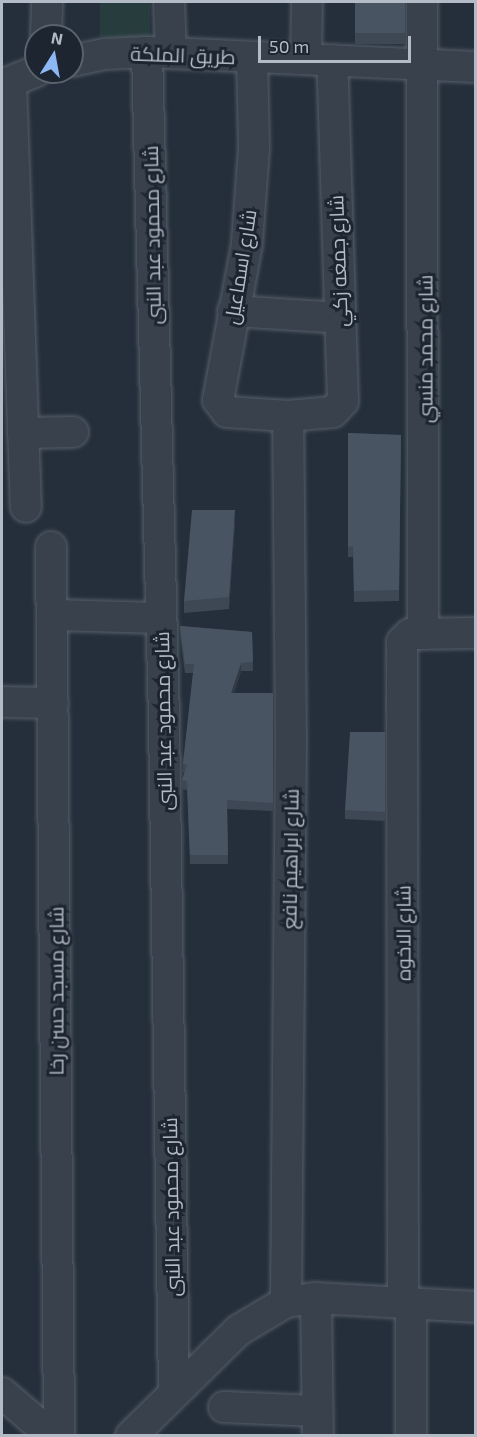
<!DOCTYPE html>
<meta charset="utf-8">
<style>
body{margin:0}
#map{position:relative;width:477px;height:1437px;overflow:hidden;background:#242f3b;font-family:"Exo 2",Cairo,sans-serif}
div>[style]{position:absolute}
.green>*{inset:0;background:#273c3d;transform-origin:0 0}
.roads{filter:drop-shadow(0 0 2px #565e69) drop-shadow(0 0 2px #565e69)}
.minor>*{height:30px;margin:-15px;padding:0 15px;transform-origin:15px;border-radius:15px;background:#38414c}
.wall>*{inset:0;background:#3e4854;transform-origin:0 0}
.shaded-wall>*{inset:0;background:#323b45}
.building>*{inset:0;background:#485462;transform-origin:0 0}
span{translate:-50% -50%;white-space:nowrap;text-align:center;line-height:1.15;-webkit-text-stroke:6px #1d2630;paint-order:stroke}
.street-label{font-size:20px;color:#b3bbc7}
.frame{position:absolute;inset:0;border:3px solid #b3bbc7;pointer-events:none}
.north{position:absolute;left:24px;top:24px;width:60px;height:60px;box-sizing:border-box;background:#1d2630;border:2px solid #59626c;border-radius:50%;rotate:11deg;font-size:16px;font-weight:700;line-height:24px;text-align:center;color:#b3bbc7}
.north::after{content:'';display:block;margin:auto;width:21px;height:27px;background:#8cb7f4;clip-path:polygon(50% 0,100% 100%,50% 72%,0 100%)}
.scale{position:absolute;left:258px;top:36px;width:153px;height:27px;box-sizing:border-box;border:3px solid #b3bbc7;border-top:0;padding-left:8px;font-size:18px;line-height:21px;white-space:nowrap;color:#b3bbc7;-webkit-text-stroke:4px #1d2630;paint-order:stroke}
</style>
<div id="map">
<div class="green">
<div style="left:100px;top:2px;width:50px;height:35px"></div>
</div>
<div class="roads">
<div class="minor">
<div style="left:169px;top:2px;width:51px;rotate:87.8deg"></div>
<div style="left:422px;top:2px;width:632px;rotate:89.91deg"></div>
<div style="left:46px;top:36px;width:34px;rotate:-88deg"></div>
<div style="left:147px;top:52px;width:667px;rotate:88.54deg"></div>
<div style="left:164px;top:719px;width:671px;rotate:89.15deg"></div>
<div style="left:252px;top:57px;width:91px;rotate:88.7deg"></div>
<div style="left:254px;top:148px;width:96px;rotate:94.2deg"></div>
<div style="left:247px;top:244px;width:159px;rotate:100.5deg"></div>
<div style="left:218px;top:400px;width:15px;rotate:53deg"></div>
<div style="left:227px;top:412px;width:61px;rotate:3.8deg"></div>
<div style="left:288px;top:416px;width:45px;rotate:-5.1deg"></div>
<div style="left:333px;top:412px;width:15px;rotate:-48deg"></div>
<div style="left:343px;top:401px;width:341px;rotate:-91.8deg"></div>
<div style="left:306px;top:59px;width:57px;rotate:-89deg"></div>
<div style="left:72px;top:61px;width:34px;rotate:-12deg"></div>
<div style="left:105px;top:54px;width:42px;rotate:-2.7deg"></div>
<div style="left:147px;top:52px;width:329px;rotate:2.6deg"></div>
<div style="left:11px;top:82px;width:425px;rotate:88deg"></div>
<div style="left:2px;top:85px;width:37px;rotate:-22deg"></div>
<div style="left:233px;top:311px;width:107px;rotate:3.7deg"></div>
<div style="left:23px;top:433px;width:50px;rotate:-1.1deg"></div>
<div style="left:51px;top:547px;width:889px;rotate:89.48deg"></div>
<div style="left:52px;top:615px;width:109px;rotate:1.6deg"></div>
<div style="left:2px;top:702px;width:51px;rotate:1.1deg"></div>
<div style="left:316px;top:1298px;width:138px;rotate:89.2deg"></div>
<div style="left:286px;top:1302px;width:558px;rotate:-89.49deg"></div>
<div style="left:291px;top:744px;width:328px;rotate:-90.5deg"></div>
<div style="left:403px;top:1303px;width:661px;rotate:-90.09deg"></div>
<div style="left:402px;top:642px;width:11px;rotate:-45deg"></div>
<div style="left:410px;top:634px;width:66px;rotate:-0.9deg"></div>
<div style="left:411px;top:1303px;width:133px;rotate:90deg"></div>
<div style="left:2px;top:1393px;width:66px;rotate:40.7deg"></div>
<div style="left:224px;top:1407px;width:93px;rotate:2.5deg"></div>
<div style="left:131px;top:1436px;width:151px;rotate:-44.5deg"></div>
<div style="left:239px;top:1330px;width:55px;rotate:-30.8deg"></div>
<div style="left:286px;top:1302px;width:30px;rotate:-8deg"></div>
<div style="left:316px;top:1298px;width:160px;rotate:3.2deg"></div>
</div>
</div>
<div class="wall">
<div style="left:355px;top:2px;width:50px;height:42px"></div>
<div style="clip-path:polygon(348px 433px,401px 435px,399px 601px,354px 602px,353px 557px,348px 557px)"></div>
<div style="clip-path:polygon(235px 522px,229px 609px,184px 613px,184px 601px)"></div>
<div style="clip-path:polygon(180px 626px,252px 632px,253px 671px,241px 671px,234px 693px,273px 693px,273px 811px,227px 809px,228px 864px,190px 864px,187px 790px,182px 789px,182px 780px,185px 773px,183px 772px,183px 764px,193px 673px,185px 673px,180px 635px)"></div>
<div style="clip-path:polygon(385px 732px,385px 821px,345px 819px,345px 810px)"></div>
</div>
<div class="shaded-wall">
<div style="clip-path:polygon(235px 510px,235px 522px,229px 609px,229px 597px)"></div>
<div style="clip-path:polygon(241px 663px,241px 671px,231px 701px,231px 693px)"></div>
</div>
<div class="building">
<div style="left:355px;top:2px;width:50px;height:31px"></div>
<div style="clip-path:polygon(348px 433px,401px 435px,399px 590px,354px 591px,353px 546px,348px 547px)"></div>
<div style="clip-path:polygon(192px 510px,235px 510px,229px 597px,184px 601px)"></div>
<div style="clip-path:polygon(180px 626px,252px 632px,253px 662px,241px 663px,231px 693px,273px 693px,273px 803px,227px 800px,228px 855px,190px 855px,187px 781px,182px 780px,187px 765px,183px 764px,194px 664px,185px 664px)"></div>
<div style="clip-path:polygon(350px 732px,385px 732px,385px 812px,345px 810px)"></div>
</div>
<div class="street-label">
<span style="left:183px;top:55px;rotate:2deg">طريق الملكة</span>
<span style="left:152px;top:235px;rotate:-91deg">شارع محمود عبد النبى</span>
<span style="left:338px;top:261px;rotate:-92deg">شارع جمعه زكي</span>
<span style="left:240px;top:267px;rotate:-81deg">شارع اسماعيل</span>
<span style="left:425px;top:349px;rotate:-90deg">شارع محمد منسي</span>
<span style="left:163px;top:721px;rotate:-91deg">شارع محمود عبد النبى</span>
<span style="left:290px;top:859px;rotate:-89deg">شارع ابراهيم نافع</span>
<span style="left:403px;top:933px;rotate:-90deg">شارع الاخوه</span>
<span style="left:56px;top:991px;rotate:-90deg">شارع مسجد حسن رخا</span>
<span style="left:171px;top:1207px;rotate:-91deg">شارع محمود عبد النبى</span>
</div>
<div class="frame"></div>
<div class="north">N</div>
<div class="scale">50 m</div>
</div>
